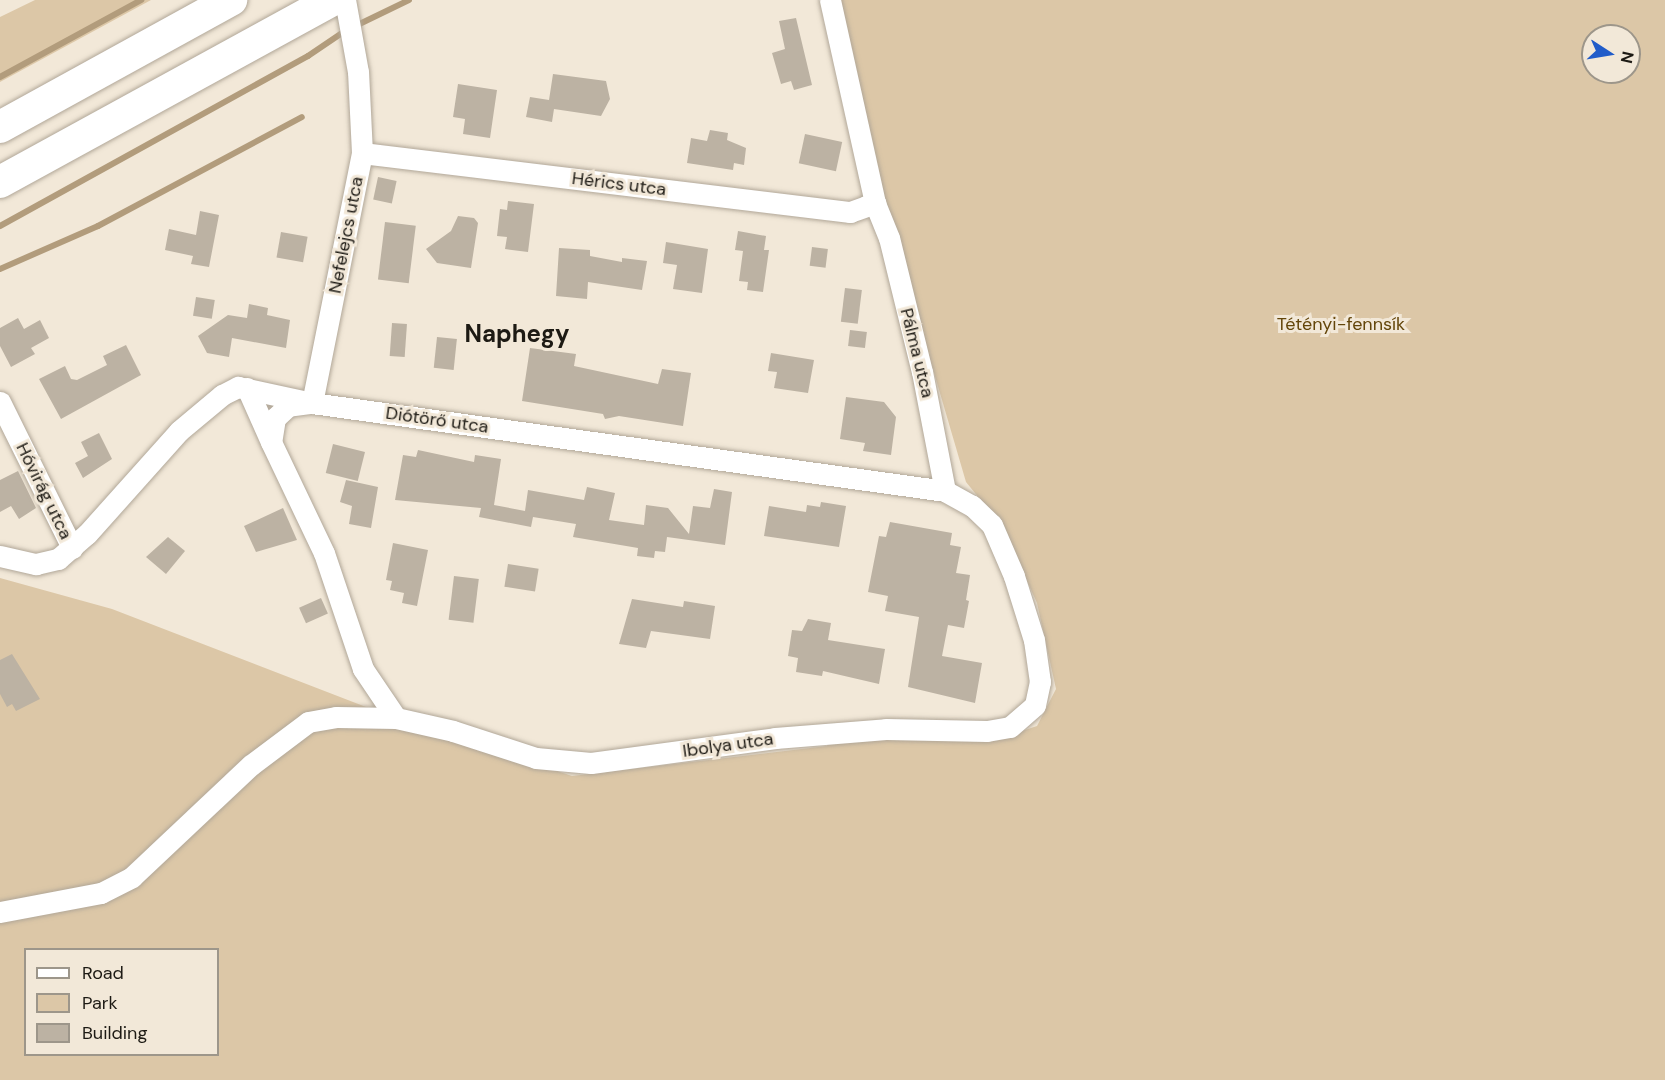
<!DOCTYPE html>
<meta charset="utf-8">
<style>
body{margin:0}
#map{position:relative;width:1665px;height:1080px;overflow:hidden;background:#f2e8d8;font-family:"DM Sans",sans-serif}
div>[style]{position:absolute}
.green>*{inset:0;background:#dcc7a7}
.stream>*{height:6px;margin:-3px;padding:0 3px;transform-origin:3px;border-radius:3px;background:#b29c7c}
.building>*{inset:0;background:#bcb2a3;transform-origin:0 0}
.roads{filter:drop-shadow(0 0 2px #b1a798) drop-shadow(0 0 2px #b1a798)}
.minor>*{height:21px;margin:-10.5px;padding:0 10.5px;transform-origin:10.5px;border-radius:10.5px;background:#fff}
.highway>*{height:32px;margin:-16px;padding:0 16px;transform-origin:16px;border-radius:16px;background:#fff}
span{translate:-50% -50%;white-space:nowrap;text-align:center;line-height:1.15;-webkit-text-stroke:6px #f2e8d8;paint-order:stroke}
.street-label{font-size:18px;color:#1d1a14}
.park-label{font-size:18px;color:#634509}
.district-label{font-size:24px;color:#1d1a14;font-weight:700}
.legend{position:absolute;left:24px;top:948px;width:195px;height:108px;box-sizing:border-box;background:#f2e8d8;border:2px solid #9d968a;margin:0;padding:8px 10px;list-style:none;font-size:18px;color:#1d1a14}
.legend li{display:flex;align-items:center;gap:12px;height:30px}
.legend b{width:30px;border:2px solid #9d968a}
.north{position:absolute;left:1581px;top:24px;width:60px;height:60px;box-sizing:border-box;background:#f2e8d8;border:2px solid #9d968a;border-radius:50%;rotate:102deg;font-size:16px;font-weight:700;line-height:24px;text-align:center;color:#1d1a14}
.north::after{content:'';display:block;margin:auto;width:21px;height:27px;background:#215cc9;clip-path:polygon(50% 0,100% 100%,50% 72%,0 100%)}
</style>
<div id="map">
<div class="green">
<div style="clip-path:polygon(35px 0,151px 0,0 82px,0 17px)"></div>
<div style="clip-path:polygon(evenodd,836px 0,1665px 0,1665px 1080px,0 1080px,0 578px,112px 609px,366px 707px,572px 776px,827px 746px,829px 741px,1004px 737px,1037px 726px,1056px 689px,1037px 603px,1002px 526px,966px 482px,878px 181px,836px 0,1593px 36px,1629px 36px,1629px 72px,1593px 72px,1593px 36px,836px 0,26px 950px,218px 950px,218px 1054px,26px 1054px,26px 950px)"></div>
</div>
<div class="stream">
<div style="left:0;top:77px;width:161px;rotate:-28.6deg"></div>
<div style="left:0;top:226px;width:352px;rotate:-28.9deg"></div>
<div style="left:308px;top:56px;width:45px;rotate:-34deg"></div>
<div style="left:345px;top:31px;width:71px;rotate:-25.8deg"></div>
<div style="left:0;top:269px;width:107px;rotate:-23.7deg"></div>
<div style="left:98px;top:226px;width:231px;rotate:-28.1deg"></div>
</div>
<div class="building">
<div style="clip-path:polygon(796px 18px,812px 85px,794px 90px,791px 81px,781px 84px,772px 53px,785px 49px,779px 21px)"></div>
<div style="clip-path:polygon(553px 74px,606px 81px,610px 99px,601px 116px,554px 109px,552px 122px,526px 117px,530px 97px,549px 100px)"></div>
<div style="clip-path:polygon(458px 84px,497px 90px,490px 138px,463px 134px,465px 119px,453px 117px)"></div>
<div style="clip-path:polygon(710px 130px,728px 133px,727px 140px,746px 148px,744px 165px,734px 163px,733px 170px,687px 163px,691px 138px,707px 141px)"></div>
<div style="left:805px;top:134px;width:38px;height:30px;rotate:12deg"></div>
<div style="left:378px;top:177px;width:19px;height:23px;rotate:12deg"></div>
<div style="clip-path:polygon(508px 201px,534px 204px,528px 252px,505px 249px,507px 237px,497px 236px,500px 209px,507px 210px)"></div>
<div style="clip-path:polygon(200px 211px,219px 215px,209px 267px,191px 264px,193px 256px,165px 250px,169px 229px,196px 235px)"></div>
<div style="clip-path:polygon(458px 216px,474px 218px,478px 223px,471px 268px,437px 263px,426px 249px,451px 231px)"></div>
<div style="left:385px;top:222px;width:31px;height:58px;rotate:7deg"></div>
<div style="clip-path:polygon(738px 231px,766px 236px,764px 250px,769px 250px,763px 292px,747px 290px,748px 282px,739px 281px,743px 251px,735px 250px)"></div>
<div style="left:281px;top:232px;width:27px;height:26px;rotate:10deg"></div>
<div style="clip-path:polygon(666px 242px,708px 249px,702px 293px,673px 289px,677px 265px,663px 263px)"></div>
<div style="left:812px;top:247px;width:16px;height:19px;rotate:7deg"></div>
<div style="clip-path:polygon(559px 248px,590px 250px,590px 256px,622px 262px,622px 258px,647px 261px,642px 290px,588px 282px,587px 299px,556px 296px)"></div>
<div style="left:845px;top:288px;width:17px;height:34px;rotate:7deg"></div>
<div style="left:196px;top:297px;width:19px;height:19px;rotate:9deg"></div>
<div style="clip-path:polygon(249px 304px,268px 308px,267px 315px,290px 320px,286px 348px,232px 338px,229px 357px,207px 353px,198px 336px,228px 315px,247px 318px)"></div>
<div style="clip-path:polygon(18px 318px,24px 329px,40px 320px,49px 338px,31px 348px,35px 354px,11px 367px,0 346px,0 328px)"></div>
<div style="left:392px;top:323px;width:15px;height:33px;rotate:4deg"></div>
<div style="left:850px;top:330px;width:17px;height:16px;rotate:7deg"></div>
<div style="left:437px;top:337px;width:20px;height:31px;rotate:6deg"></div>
<div style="clip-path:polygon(126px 345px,141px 375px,61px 419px,39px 379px,65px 366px,71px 379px,77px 380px,107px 365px,103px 356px)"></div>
<div style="clip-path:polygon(530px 348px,576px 354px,574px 366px,658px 384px,662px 369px,691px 373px,683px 426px,619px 416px,605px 419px,603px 414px,522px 401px)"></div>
<div style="clip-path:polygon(771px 353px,814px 360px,808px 393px,774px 388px,777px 372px,768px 371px)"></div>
<div style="clip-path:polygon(846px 397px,884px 402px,896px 417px,891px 455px,863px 451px,865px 443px,840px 439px)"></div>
<div style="clip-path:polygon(99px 433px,112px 459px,83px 478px,75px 463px,88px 456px,81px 442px)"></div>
<div style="left:333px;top:444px;width:33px;height:30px;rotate:14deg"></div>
<div style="clip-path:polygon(418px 450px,474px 462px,475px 455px,501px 459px,494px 505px,525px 511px,528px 490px,584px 500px,587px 487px,615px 493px,609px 520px,644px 525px,646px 505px,668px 508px,689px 534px,693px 506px,710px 508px,714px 489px,732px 492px,725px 545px,667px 537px,665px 552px,655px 551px,654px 558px,637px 556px,638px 548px,573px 537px,576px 524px,533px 517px,531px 527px,479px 517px,481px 508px,395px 500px,403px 455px,416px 457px)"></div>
<div style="clip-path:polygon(18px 471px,36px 508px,19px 519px,11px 506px,0 512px,0 480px)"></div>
<div style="clip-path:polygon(346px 480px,378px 487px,371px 528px,349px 524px,352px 506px,340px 502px)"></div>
<div style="clip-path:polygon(821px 502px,846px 506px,839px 547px,764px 536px,769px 506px,806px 512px,807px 505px,820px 507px)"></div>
<div style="clip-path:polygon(283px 508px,297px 540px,256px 552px,244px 526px)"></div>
<div style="clip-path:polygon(890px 522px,952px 533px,950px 545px,961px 547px,956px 573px,970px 575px,966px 600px,969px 601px,964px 628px,948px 625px,942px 656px,982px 663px,975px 703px,908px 687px,919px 617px,885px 611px,888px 596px,868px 592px,879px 536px,886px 537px)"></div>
<div style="clip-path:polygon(168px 537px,185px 551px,166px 574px,146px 557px)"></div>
<div style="clip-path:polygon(393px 543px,428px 550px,417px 606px,402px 603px,404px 593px,390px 590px,392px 581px,386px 580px)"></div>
<div style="left:508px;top:564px;width:31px;height:23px;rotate:9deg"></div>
<div style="left:454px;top:576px;width:25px;height:44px;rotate:7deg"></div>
<div style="left:321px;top:598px;width:17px;height:24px;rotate:66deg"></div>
<div style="clip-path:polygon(632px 599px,683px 607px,684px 601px,715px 606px,710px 639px,651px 631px,646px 648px,619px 644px)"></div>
<div style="clip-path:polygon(808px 619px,831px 623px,828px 640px,885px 649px,879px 684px,823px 671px,822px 676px,796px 672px,798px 658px,788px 656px,792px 630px,802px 631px)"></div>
<div style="clip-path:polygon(12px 654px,40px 699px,16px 711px,12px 704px,7px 707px,0 694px,0 660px)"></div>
</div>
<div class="roads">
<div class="minor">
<div style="left:362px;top:153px;width:492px;rotate:6.9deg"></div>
<div style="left:850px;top:212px;width:27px;rotate:-20deg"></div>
<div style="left:247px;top:388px;width:59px;rotate:66deg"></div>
<div style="left:0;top:402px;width:163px;rotate:63.7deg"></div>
<div style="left:309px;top:403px;width:21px;rotate:172deg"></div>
<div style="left:288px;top:406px;width:18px;rotate:137deg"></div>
<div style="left:275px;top:418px;width:24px;rotate:99deg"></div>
<div style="left:271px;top:442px;width:123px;rotate:64.5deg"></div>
<div style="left:324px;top:553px;width:122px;rotate:71.4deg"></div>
<div style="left:363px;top:669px;width:59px;rotate:56deg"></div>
<div style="left:312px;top:403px;width:255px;rotate:-78.7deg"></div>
<div style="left:362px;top:153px;width:81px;rotate:-92.8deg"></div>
<div style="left:358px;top:72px;width:73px;rotate:-100.2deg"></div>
<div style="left:0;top:556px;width:37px;rotate:13deg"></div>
<div style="left:36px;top:564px;width:23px;rotate:-13deg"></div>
<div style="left:58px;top:559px;width:38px;rotate:-41deg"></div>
<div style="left:87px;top:534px;width:138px;rotate:-48.2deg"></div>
<div style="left:179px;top:431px;width:56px;rotate:-39.9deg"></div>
<div style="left:222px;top:395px;width:18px;rotate:-27deg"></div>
<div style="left:238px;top:387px;width:76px;rotate:12.2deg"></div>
<div style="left:312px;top:403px;width:639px;rotate:7.91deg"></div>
<div style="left:0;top:912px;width:103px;rotate:-10.7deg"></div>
<div style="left:101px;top:893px;width:35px;rotate:-27deg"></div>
<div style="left:132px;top:877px;width:163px;rotate:-43.3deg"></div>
<div style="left:251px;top:765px;width:71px;rotate:-37deg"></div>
<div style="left:308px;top:722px;width:28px;rotate:-10deg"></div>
<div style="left:336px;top:717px;width:60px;rotate:1deg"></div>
<div style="left:396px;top:718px;width:58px;rotate:12.8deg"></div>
<div style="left:453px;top:731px;width:87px;rotate:18deg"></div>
<div style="left:536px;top:758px;width:55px;rotate:5.2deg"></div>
<div style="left:591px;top:763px;width:186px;rotate:-7.7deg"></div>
<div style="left:775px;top:738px;width:111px;rotate:-4.6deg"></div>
<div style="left:886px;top:729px;width:101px;rotate:1.1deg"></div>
<div style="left:987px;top:731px;width:23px;rotate:-10deg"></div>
<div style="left:1010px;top:727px;width:33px;rotate:-41deg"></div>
<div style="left:1035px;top:705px;width:24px;rotate:-78deg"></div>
<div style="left:1040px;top:682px;width:42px;rotate:-98.1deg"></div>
<div style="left:1034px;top:640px;width:67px;rotate:-107.4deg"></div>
<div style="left:1014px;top:576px;width:56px;rotate:-113.3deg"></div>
<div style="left:992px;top:525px;width:28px;rotate:-136deg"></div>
<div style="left:972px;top:506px;width:31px;rotate:-151deg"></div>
<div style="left:945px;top:491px;width:121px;rotate:-100.9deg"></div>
<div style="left:922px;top:372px;width:138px;rotate:-103.8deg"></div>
<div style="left:889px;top:238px;width:38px;rotate:-112deg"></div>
<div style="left:875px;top:203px;width:208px;rotate:-102.5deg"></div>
</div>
<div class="highway">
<div style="left:0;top:127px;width:264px;rotate:-28.8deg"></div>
<div style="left:0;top:182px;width:379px;rotate:-28.7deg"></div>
</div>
</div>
<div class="street-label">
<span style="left:619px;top:184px;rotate:7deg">Hérics utca</span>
<span style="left:346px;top:235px;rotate:-79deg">Nefelejcs utca</span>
<span style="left:917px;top:353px;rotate:76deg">Pálma utca</span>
<span style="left:437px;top:420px;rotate:8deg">Diótörő utca</span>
<span style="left:44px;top:491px;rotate:64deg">Hóvirág utca</span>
<span style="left:728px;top:745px;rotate:-8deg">Ibolya utca</span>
</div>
<div class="park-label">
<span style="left:1341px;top:324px">Tétényi-fennsík</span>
</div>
<div class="district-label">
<span style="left:517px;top:334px">Naphegy</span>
</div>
<ul class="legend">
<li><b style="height:8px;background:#fff"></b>Road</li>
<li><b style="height:16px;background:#dcc7a7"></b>Park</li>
<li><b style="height:16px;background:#bcb2a3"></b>Building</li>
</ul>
<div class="north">N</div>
</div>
